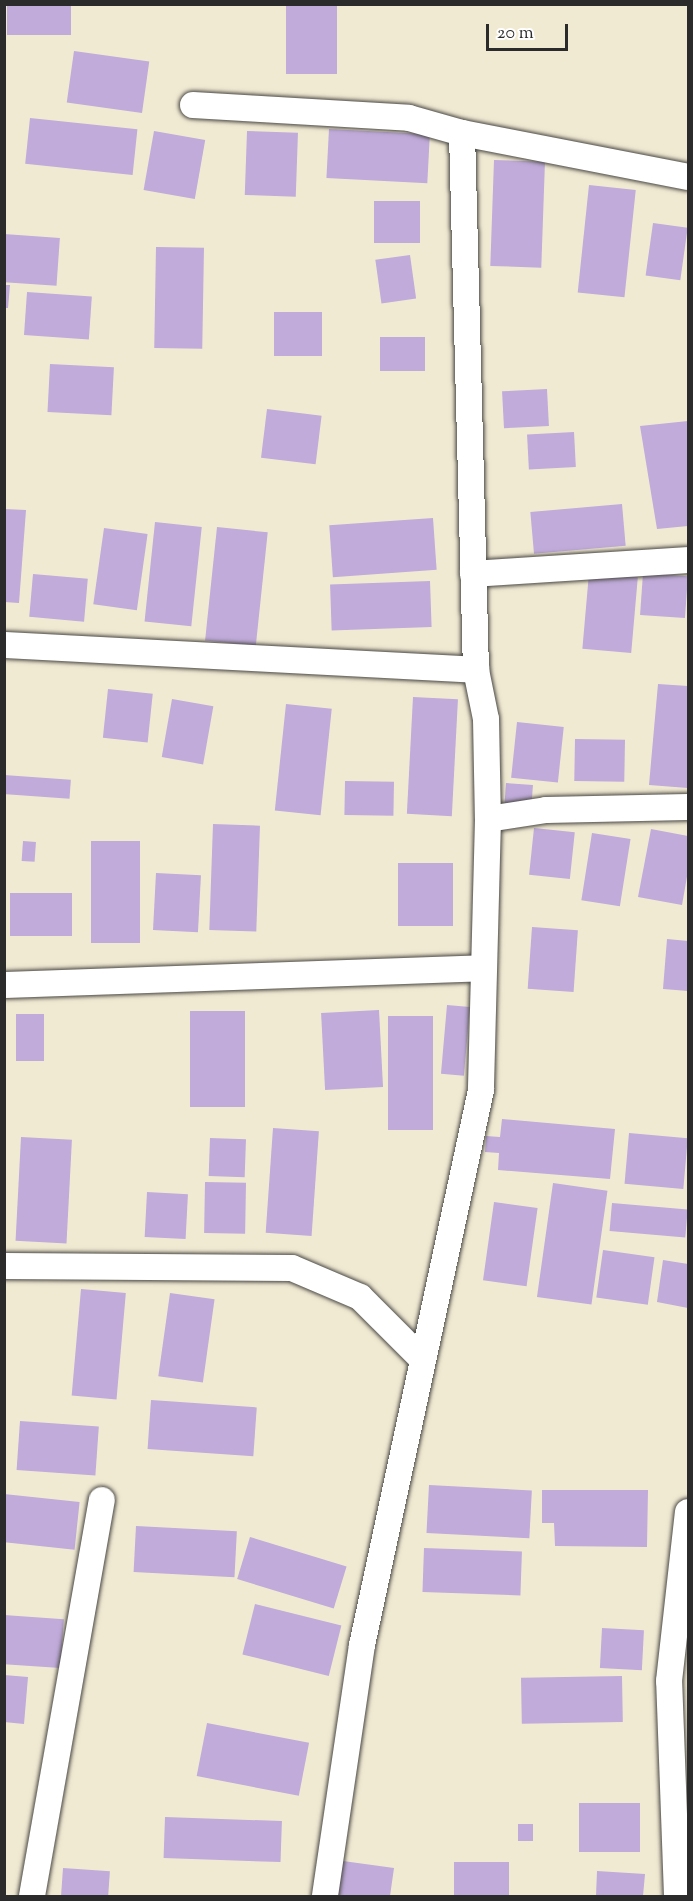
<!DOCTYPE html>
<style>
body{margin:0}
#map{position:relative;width:693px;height:1901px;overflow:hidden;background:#f1ead3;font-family:"Sorts Mill Goudy",serif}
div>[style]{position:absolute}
.building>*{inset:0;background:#c0abda;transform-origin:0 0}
.roads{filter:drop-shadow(0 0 2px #494844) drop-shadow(0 0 2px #494844)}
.street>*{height:26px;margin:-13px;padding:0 13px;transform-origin:13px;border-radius:13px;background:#fff}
span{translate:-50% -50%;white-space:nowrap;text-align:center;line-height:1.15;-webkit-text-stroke:4.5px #fff;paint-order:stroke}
.frame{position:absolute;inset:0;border:6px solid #2b2b2b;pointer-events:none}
.scale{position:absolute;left:486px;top:24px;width:82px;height:27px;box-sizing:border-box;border:3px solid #2b2b2b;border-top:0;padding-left:8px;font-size:18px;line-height:21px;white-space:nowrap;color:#2b2b2b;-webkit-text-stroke:4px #fff;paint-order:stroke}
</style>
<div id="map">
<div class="building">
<div style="left:7px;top:4px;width:64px;height:31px"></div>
<div style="left:286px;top:4px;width:51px;height:70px"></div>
<div style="left:74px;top:51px;width:76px;height:52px;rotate:8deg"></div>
<div style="left:30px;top:118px;width:108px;height:46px;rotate:6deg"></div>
<div style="left:329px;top:129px;width:101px;height:49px;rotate:3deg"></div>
<div style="left:154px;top:131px;width:52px;height:60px;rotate:10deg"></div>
<div style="left:247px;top:131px;width:51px;height:64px;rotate:2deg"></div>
<div style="left:494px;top:160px;width:51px;height:106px;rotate:2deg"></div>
<div style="left:589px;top:185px;width:47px;height:108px;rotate:6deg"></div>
<div style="left:374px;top:201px;width:46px;height:42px"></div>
<div style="left:653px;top:223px;width:35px;height:53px;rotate:8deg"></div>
<div style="left:4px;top:234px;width:56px;height:48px;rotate:4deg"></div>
<div style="left:156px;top:247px;width:48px;height:101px;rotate:1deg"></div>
<div style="left:410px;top:255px;width:44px;height:35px;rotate:82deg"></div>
<div style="clip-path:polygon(4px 285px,10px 285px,8px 308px,4px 308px)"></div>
<div style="left:27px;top:292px;width:65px;height:43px;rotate:4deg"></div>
<div style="left:274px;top:312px;width:48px;height:44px"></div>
<div style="left:425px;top:337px;width:34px;height:45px;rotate:90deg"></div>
<div style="left:50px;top:364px;width:64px;height:48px;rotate:3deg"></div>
<div style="left:547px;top:389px;width:37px;height:45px;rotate:87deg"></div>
<div style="left:267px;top:409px;width:55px;height:49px;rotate:7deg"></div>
<div style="clip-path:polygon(688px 421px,688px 526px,657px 529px,640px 426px)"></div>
<div style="left:574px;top:432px;width:35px;height:47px;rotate:87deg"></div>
<div style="left:622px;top:504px;width:42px;height:92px;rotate:85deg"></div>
<div style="clip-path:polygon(4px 509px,26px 510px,19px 603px,4px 602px)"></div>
<div style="left:433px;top:518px;width:52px;height:104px;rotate:86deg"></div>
<div style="left:155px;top:522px;width:47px;height:100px;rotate:6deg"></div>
<div style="left:217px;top:527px;width:51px;height:114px;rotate:6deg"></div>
<div style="left:104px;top:528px;width:44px;height:77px;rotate:8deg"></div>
<div style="left:589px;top:573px;width:49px;height:76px;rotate:5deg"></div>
<div style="left:643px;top:573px;width:45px;height:42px;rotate:4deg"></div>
<div style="left:33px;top:574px;width:55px;height:43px;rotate:5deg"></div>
<div style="left:430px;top:581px;width:46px;height:100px;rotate:88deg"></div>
<div style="clip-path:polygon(658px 684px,688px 686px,688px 788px,649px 785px)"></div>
<div style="left:108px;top:689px;width:45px;height:49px;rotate:6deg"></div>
<div style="left:413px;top:697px;width:45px;height:117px;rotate:3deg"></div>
<div style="left:172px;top:699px;width:42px;height:59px;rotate:10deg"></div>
<div style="left:286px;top:704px;width:46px;height:107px;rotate:6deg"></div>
<div style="left:517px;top:722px;width:47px;height:56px;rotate:6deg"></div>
<div style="left:575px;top:739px;width:50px;height:42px;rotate:1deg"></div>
<div style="left:4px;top:775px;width:67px;height:19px;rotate:4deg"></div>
<div style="left:345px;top:781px;width:49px;height:34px;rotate:1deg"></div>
<div style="left:506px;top:783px;width:27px;height:20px;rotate:4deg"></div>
<div style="left:213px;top:824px;width:47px;height:106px;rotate:2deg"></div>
<div style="left:534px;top:828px;width:41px;height:47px;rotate:6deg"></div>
<div style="clip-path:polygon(651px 829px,688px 836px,688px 871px,682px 905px,638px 897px)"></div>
<div style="left:592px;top:833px;width:39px;height:68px;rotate:9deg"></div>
<div style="left:23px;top:841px;width:13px;height:20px;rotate:4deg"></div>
<div style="left:91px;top:841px;width:49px;height:102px"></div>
<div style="left:398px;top:863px;width:55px;height:63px"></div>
<div style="left:156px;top:873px;width:45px;height:57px;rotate:3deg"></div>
<div style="left:10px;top:893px;width:62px;height:43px"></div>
<div style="left:532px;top:927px;width:46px;height:62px;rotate:4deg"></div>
<div style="clip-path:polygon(667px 939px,688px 941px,688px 991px,663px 989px)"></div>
<div style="left:447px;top:1005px;width:23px;height:69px;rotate:5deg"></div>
<div style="left:379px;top:1010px;width:77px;height:58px;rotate:87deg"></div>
<div style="left:190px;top:1011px;width:55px;height:96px"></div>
<div style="left:16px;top:1014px;width:28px;height:47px"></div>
<div style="left:388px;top:1016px;width:45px;height:114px"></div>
<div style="clip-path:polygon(502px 1119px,615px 1129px,610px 1179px,498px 1170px,499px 1153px,485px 1152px,486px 1136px,500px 1137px)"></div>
<div style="left:273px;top:1128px;width:46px;height:105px;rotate:4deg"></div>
<div style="left:629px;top:1133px;width:59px;height:51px;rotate:5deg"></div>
<div style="left:21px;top:1137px;width:51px;height:104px;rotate:3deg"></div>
<div style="left:210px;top:1138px;width:36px;height:38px;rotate:2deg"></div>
<div style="left:205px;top:1182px;width:41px;height:51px;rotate:1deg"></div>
<div style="left:553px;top:1183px;width:55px;height:115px;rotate:8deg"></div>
<div style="left:147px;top:1192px;width:41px;height:45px;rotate:3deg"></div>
<div style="left:494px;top:1202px;width:44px;height:79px;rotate:8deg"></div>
<div style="left:612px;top:1203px;width:76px;height:28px;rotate:5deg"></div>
<div style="left:603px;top:1250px;width:52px;height:48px;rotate:8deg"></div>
<div style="clip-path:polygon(663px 1260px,688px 1264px,688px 1308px,657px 1302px)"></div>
<div style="left:81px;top:1289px;width:45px;height:107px;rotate:5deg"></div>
<div style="left:170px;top:1293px;width:45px;height:84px;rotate:8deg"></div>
<div style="left:151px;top:1400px;width:106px;height:49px;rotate:4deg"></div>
<div style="left:20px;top:1421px;width:79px;height:49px;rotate:4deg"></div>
<div style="left:429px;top:1485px;width:103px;height:48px;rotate:3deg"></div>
<div style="clip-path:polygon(542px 1490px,648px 1490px,647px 1547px,555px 1546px,554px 1523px,542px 1523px)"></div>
<div style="left:4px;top:1494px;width:76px;height:48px;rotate:6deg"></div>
<div style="left:136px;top:1526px;width:101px;height:46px;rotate:3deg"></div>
<div style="left:250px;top:1537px;width:101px;height:44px;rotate:17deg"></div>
<div style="left:424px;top:1548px;width:98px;height:44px;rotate:2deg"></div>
<div style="left:255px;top:1604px;width:89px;height:52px;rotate:14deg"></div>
<div style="left:4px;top:1615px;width:60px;height:49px;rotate:4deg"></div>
<div style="left:602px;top:1628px;width:42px;height:40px;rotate:3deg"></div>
<div style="clip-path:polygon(4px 1675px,28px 1677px,24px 1724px,4px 1722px)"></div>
<div style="left:622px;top:1676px;width:46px;height:101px;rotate:89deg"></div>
<div style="left:207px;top:1723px;width:104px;height:54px;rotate:11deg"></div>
<div style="left:579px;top:1803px;width:61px;height:49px"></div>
<div style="left:165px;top:1817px;width:117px;height:41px;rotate:2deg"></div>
<div style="left:518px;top:1824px;width:15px;height:17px"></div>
<div style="clip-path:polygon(343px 1861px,394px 1868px,390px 1896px,338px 1896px)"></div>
<div style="left:454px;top:1862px;width:55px;height:34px"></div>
<div style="left:63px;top:1868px;width:47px;height:28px;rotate:4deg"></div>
<div style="clip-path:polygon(597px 1871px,645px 1874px,643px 1896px,596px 1896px)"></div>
</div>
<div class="roads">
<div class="street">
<div style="left:193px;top:105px;width:216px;rotate:3.4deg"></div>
<div style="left:409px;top:118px;width:55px;rotate:15.8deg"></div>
<div style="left:462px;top:133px;width:230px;rotate:11deg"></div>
<div style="left:462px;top:133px;width:537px;rotate:88.51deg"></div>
<div style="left:473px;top:574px;width:215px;rotate:-3.7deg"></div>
<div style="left:4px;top:645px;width:473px;rotate:3deg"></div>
<div style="left:476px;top:670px;width:50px;rotate:78.5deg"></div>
<div style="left:486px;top:719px;width:100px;rotate:88.9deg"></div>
<div style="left:488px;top:819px;width:271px;rotate:91.5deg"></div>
<div style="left:481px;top:1090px;width:568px;rotate:102.1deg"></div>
<div style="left:362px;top:1645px;width:254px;rotate:98.4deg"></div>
<div style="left:488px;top:819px;width:59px;rotate:-8.8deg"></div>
<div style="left:546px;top:810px;width:142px;rotate:-1.2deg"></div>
<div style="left:4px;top:985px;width:480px;rotate:-2deg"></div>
<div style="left:4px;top:1266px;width:288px;rotate:0.4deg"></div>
<div style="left:292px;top:1268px;width:74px;rotate:23.1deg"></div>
<div style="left:360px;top:1297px;width:88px;rotate:45deg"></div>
<div style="left:32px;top:1896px;width:402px;rotate:-80deg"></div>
<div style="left:677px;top:1896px;width:215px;rotate:-92.1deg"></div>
<div style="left:669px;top:1681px;width:170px;rotate:-83.6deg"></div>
</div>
</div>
<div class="frame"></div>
<div class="scale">20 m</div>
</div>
